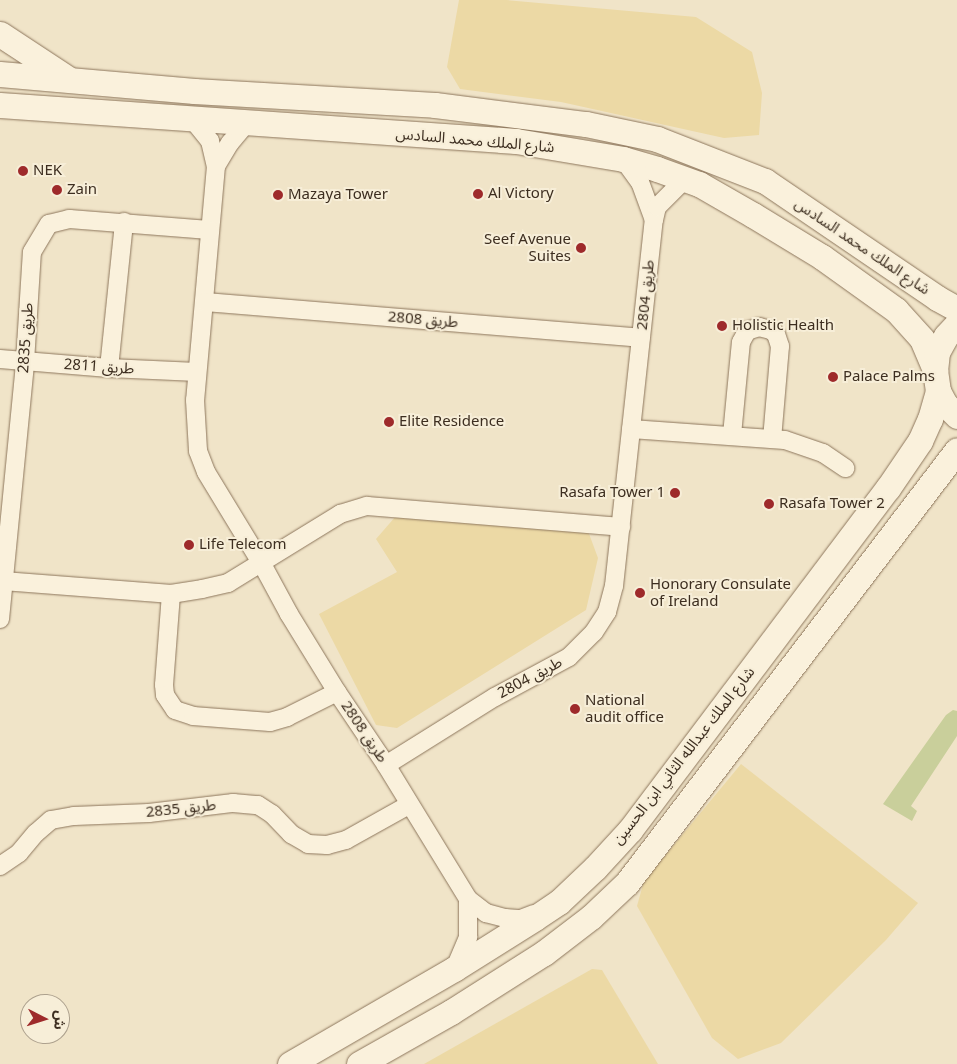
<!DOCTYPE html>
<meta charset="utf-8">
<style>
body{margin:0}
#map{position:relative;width:957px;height:1064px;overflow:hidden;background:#f0e4c8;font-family:Georgia,"Noto Sans Arabic",serif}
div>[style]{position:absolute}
.green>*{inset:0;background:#c9cf9b}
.sand>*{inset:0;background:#ecd9a5}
.roads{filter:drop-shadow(0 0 1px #8d765c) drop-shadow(0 0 1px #8d765c)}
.minor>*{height:18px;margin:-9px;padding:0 9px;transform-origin:9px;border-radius:9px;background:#faf1dc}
.secondary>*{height:25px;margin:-12.5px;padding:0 12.5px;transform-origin:12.5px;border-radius:12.5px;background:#faf1dc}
.dots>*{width:14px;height:14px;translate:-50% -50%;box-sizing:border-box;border:2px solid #f7eed8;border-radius:50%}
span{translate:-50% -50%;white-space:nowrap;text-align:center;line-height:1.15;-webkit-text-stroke:4px #f7eed8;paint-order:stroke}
.street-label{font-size:15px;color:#3d2e20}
.poi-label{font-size:15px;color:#3d2e20}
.left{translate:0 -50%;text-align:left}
.right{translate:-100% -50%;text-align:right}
.north{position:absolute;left:20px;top:994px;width:50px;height:50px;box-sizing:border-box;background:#f7eed8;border:1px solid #ada18e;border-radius:50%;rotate:95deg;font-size:14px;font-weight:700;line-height:20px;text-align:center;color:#3d2e20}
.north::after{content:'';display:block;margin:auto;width:18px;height:22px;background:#9e2a2b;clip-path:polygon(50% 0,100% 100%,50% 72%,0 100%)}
</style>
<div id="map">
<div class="green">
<div style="clip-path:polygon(953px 710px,957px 711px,957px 736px,911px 806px,917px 811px,912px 821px,883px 804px,946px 715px)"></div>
</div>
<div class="sand">
<div style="clip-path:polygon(459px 0,506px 0,696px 17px,752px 52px,762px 93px,759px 135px,724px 138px,561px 102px,460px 89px,447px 67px)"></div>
<div style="clip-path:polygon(396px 516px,588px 531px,598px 558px,586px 610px,397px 728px,376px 725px,319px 614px,397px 572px,376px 539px)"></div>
<div style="clip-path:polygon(741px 764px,918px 903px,886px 940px,781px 1043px,738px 1059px,712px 1038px,637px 906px,644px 881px)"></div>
<div style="clip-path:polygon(592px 969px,602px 970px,658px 1064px,424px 1064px)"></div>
</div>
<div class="roads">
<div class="minor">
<div style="left:193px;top:120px;width:27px;rotate:51deg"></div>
<div style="left:210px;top:141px;width:26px;rotate:77deg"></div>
<div style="left:216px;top:166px;width:235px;rotate:95.1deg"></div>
<div style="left:195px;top:400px;width:51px;rotate:86.6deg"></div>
<div style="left:198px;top:451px;width:22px;rotate:69deg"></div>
<div style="left:206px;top:472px;width:108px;rotate:58.7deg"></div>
<div style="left:262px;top:564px;width:57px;rotate:61.6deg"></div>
<div style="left:289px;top:614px;width:92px;rotate:58.4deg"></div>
<div style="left:337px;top:692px;width:88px;rotate:56.1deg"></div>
<div style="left:386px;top:765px;width:157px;rotate:58.5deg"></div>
<div style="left:468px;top:899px;width:23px;rotate:38deg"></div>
<div style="left:486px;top:913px;width:20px;rotate:15deg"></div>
<div style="left:505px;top:918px;width:16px;rotate:4deg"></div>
<div style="left:521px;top:919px;width:14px;rotate:-21deg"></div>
<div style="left:623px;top:159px;width:29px;rotate:54deg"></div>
<div style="left:640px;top:182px;width:40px;rotate:69.8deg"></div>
<div style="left:216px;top:166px;width:27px;rotate:-59deg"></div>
<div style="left:230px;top:143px;width:26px;rotate:-50deg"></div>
<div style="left:205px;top:302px;width:437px;rotate:4.7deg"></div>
<div style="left:0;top:359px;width:109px;rotate:4.7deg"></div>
<div style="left:109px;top:368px;width:88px;rotate:2.6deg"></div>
<div style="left:109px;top:368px;width:147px;rotate:-84.1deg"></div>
<div style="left:631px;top:429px;width:154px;rotate:4.1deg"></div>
<div style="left:785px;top:440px;width:40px;rotate:18.9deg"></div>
<div style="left:823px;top:453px;width:27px;rotate:34deg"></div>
<div style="left:732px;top:435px;width:93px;rotate:-84.5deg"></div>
<div style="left:741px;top:342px;width:13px;rotate:-61deg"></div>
<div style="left:747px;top:331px;width:13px;rotate:-18deg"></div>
<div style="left:759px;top:327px;width:12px;rotate:14deg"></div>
<div style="left:771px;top:330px;width:6px;rotate:39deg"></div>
<div style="left:776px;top:334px;width:13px;rotate:72deg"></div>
<div style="left:780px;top:346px;width:93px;rotate:94.9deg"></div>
<div style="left:3px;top:581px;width:169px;rotate:4.4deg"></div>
<div style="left:171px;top:594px;width:31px;rotate:-9deg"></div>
<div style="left:202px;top:589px;width:27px;rotate:-13deg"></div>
<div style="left:228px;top:583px;width:132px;rotate:-31.6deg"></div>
<div style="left:340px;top:514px;width:28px;rotate:-17deg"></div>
<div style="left:367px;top:506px;width:255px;rotate:4.7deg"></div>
<div style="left:171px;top:594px;width:91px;rotate:94.4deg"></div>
<div style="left:164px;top:685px;width:10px;rotate:84deg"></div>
<div style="left:165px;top:695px;width:18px;rotate:56deg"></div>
<div style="left:175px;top:710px;width:19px;rotate:18deg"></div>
<div style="left:193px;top:716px;width:77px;rotate:4.5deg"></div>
<div style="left:270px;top:722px;width:18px;rotate:-16deg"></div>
<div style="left:287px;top:717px;width:56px;rotate:-26.6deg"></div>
<div style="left:0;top:619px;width:258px;rotate:-84.4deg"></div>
<div style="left:25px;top:362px;width:110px;rotate:-86.4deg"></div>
<div style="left:32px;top:252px;width:33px;rotate:-59deg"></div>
<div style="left:49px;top:224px;width:21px;rotate:-14deg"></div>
<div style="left:69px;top:219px;width:141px;rotate:4.5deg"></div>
<div style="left:386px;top:765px;width:128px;rotate:-32deg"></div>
<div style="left:495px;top:697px;width:84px;rotate:-28.4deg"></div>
<div style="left:569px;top:657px;width:35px;rotate:-45deg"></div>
<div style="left:594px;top:632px;width:24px;rotate:-57deg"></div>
<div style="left:607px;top:612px;width:27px;rotate:-75deg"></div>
<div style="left:614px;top:586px;width:368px;rotate:-83.8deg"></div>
<div style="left:654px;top:220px;width:13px;rotate:-77deg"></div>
<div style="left:657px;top:207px;width:41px;rotate:-45deg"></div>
<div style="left:0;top:866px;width:23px;rotate:-34deg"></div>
<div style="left:19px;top:853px;width:26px;rotate:-50deg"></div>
<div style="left:36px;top:833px;width:20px;rotate:-41deg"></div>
<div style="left:51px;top:820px;width:23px;rotate:-10deg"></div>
<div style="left:74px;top:816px;width:75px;rotate:-2.3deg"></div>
<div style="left:149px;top:813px;width:85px;rotate:-6.8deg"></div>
<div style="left:233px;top:803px;width:25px;rotate:5deg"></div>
<div style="left:258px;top:805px;width:17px;rotate:33deg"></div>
<div style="left:272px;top:814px;width:28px;rotate:46deg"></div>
<div style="left:291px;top:834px;width:20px;rotate:30deg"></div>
<div style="left:308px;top:844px;width:19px;rotate:3deg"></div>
<div style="left:327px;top:845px;width:20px;rotate:-15deg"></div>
<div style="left:346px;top:840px;width:72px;rotate:-29.1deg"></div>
<div style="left:455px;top:968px;width:34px;rotate:-67deg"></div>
<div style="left:468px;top:937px;width:38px;rotate:-90deg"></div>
</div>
<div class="secondary">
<div style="left:0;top:34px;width:80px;rotate:33.3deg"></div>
<div style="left:0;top:74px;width:195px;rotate:5deg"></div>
<div style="left:194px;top:91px;width:241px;rotate:3.3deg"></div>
<div style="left:435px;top:105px;width:152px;rotate:7.2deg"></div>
<div style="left:586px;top:124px;width:73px;rotate:11.9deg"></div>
<div style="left:657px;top:139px;width:116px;rotate:21.3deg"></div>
<div style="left:765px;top:181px;width:208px;rotate:34.2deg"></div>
<div style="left:937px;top:298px;width:23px;rotate:29deg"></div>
<div style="left:0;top:105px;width:517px;rotate:3.99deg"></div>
<div style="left:516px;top:141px;width:109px;rotate:9.5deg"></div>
<div style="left:623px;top:159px;width:35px;rotate:16deg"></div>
<div style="left:657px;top:169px;width:45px;rotate:19.7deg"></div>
<div style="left:699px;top:184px;width:62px;rotate:29.9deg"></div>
<div style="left:753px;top:215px;width:81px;rotate:31.3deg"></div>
<div style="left:822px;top:257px;width:91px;rotate:35.6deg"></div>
<div style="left:896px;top:310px;width:39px;rotate:48deg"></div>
<div style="left:922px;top:339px;width:34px;rotate:67deg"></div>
<div style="left:957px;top:324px;width:16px;rotate:133deg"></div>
<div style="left:946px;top:336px;width:18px;rotate:119deg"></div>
<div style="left:937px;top:352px;width:18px;rotate:96deg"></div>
<div style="left:935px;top:370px;width:21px;rotate:82deg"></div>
<div style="left:938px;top:391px;width:15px;rotate:62deg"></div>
<div style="left:945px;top:404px;width:17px;rotate:45deg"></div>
<div style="left:290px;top:1064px;width:190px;rotate:-30.1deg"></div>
<div style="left:454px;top:969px;width:96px;rotate:-32.2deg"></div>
<div style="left:535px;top:918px;width:29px;rotate:-34deg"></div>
<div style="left:559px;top:902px;width:50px;rotate:-43.4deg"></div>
<div style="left:595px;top:868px;width:52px;rotate:-47.4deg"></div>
<div style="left:630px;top:830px;width:428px;rotate:-53deg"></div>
<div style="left:888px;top:488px;width:57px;rotate:-55.8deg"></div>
<div style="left:920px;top:441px;width:24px;rotate:-66deg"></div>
<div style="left:930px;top:419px;width:29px;rotate:-74deg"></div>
<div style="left:359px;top:1064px;width:106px;rotate:-29.5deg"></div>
<div style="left:451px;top:1012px;width:110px;rotate:-32.4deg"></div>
<div style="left:544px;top:953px;width:59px;rotate:-37.5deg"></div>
<div style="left:591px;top:917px;width:50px;rotate:-43.4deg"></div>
<div style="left:627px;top:883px;width:544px;rotate:-52.69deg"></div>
</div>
</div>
<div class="dots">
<div style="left:23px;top:171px;background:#9e2a2b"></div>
<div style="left:57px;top:190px;background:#9e2a2b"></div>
<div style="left:478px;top:194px;background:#9e2a2b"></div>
<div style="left:278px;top:195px;background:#9e2a2b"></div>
<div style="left:581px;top:248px;background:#9e2a2b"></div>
<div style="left:722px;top:326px;background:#9e2a2b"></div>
<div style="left:833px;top:377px;background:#9e2a2b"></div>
<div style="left:389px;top:422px;background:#9e2a2b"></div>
<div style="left:675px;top:493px;background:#9e2a2b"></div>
<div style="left:769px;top:504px;background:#9e2a2b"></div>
<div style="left:189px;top:545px;background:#9e2a2b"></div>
<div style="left:640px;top:593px;background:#9e2a2b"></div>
<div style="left:575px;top:709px;background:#9e2a2b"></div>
</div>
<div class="street-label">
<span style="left:475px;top:141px;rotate:5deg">شارع الملك محمد السادس</span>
<span style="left:862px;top:247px;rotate:34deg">شارع الملك محمد السادس</span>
<span style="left:646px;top:295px;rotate:-84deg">طريق 2804</span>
<span style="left:423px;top:320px;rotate:5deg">طريق 2808</span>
<span style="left:26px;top:338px;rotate:-86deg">طريق 2835</span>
<span style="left:99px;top:367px;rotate:4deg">طريق 2811</span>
<span style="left:530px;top:678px;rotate:-28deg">طريق 2804</span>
<span style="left:364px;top:732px;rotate:56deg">طريق 2808</span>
<span style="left:684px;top:756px;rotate:-52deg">شارع الملك عبدالله الثاني ابن الحسين</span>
<span style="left:181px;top:809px;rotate:-6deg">طريق 2835</span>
</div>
<div class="poi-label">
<span class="left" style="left:33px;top:171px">NEK</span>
<span class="left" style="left:67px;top:190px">Zain</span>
<span class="left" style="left:488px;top:194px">Al Victory</span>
<span class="left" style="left:288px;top:195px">Mazaya Tower</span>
<span class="right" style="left:571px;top:248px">Seef Avenue<br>Suites</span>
<span class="left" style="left:732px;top:326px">Holistic Health</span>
<span class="left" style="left:843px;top:377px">Palace Palms</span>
<span class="left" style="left:399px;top:422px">Elite Residence</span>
<span class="right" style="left:665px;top:493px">Rasafa Tower 1</span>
<span class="left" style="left:779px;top:504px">Rasafa Tower 2</span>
<span class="left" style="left:199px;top:545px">Life Telecom</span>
<span class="left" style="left:650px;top:593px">Honorary Consulate<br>of Ireland</span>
<span class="left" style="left:585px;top:709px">National<br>audit office</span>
</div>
<div class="north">ش</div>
</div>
